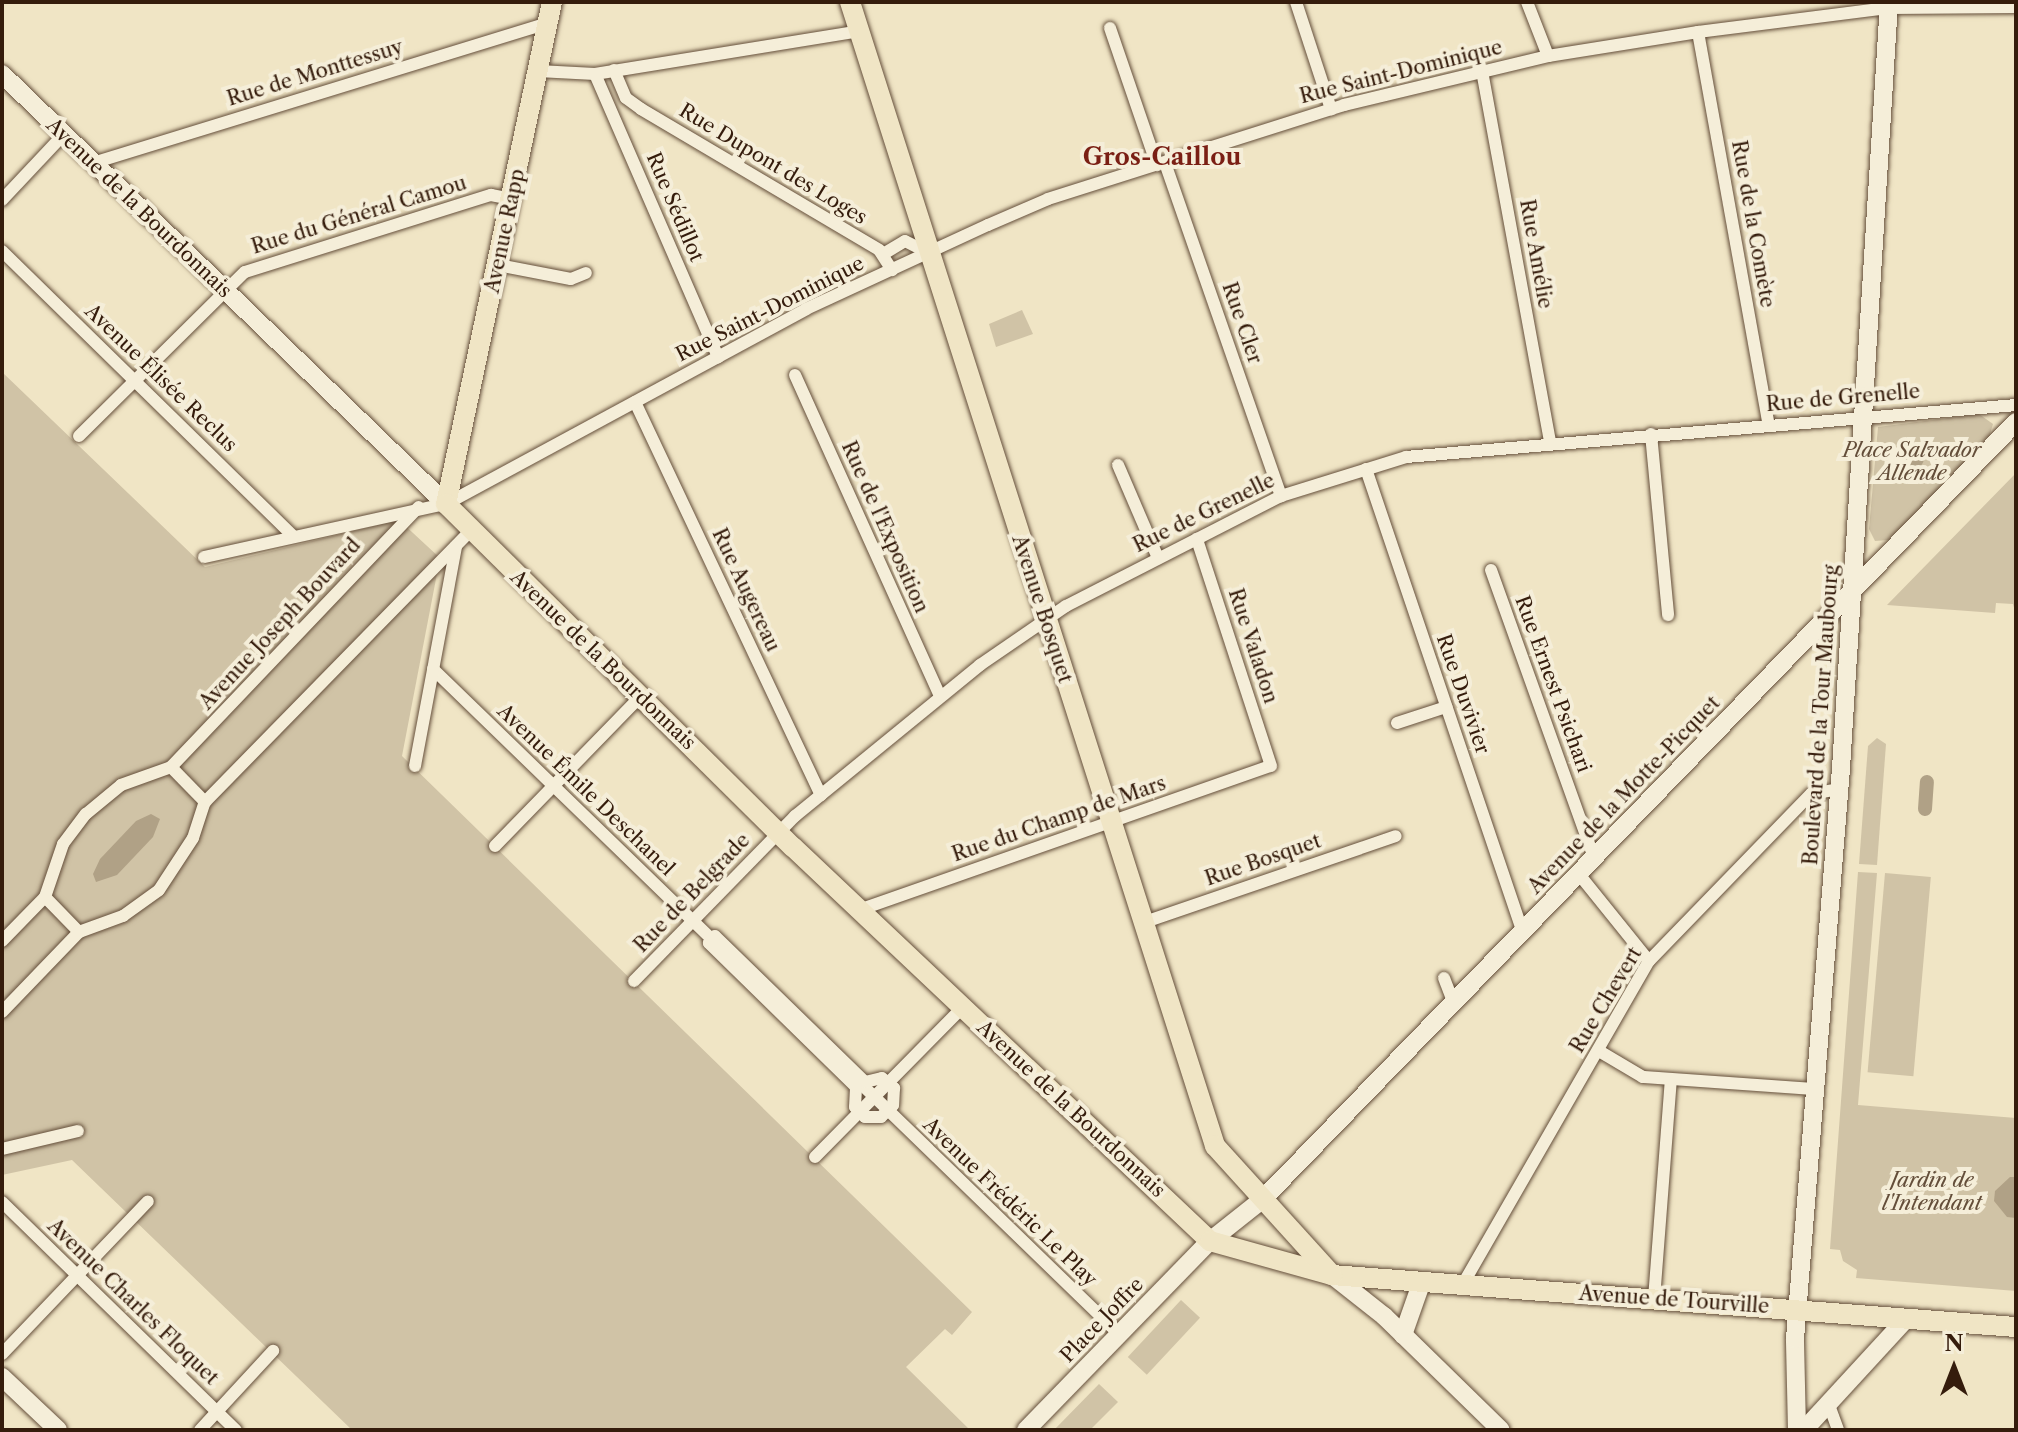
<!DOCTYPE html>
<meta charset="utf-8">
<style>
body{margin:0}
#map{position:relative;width:2018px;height:1432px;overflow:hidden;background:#f0e5c5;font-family:"Libre Caslon Text",serif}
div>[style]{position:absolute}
.green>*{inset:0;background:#d0c3a6;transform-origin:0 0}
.water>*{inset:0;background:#b0a186}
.round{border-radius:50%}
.canal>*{height:14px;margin:-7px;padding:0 7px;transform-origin:7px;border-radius:7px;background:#b0a186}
.roads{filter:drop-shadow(0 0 2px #644e3a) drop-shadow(0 0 2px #644e3a)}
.street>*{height:12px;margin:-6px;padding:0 6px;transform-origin:6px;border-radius:6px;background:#f5eed9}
.secondary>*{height:18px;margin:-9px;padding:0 9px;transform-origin:9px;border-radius:9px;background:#f5eed9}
.primary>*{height:20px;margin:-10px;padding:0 10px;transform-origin:10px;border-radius:10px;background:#f0e5c5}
span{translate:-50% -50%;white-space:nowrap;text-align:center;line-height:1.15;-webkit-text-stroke:8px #f5eed9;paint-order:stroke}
.street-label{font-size:20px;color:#351c0c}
.park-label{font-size:20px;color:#644e3a;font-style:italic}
.quarter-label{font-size:24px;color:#7a1f14;font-weight:700}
.frame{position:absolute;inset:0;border:4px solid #351c0c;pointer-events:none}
.north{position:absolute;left:1914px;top:1328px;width:80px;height:80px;-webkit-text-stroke:6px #f5eed9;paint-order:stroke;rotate:0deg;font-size:22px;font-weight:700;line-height:32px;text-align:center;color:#351c0c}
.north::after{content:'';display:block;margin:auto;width:28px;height:36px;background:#351c0c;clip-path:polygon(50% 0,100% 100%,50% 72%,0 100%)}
</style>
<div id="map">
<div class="green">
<div style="clip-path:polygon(1022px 310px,1033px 334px,996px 347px,989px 324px)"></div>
<div style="clip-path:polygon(2px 372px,205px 567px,399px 520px,440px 558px,402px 756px,972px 1312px,952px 1335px,945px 1329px,906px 1367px,970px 1430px,352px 1430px,72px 1160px,2px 1175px)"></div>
<div style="clip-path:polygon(1979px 414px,1993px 424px,1989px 437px,1889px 540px,1875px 541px,1869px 529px,1878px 427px)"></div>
<div style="clip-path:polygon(2016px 473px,2016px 615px,2013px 604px,1996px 603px,1995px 613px,1887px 605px)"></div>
<div style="clip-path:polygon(1877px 738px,1886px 744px,1877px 865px,1859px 864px,1868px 746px)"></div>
<div style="clip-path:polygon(1858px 872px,1877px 873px,1858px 1105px,2016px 1118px,2016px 1291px,1856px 1278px,1857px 1270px,1843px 1261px,1840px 1250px,1830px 1249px)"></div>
<div style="left:1885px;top:873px;width:46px;height:200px;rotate:5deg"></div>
<div style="left:1181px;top:1300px;width:26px;height:78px;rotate:43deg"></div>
<div style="clip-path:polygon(1099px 1384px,1118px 1402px,1090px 1430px,1054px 1430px)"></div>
</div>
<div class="water">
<div class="round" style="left:1902px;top:447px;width:22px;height:22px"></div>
<div style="clip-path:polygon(151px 814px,160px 819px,153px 837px,117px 875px,96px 882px,93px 874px,100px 859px,136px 821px)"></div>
<div style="clip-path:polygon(2010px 1177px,2016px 1177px,2016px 1218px,2007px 1217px,1994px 1201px,1995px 1191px)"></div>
</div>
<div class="canal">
<div style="left:1925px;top:809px;width:27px;rotate:-86deg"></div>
</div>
<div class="roads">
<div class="street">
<div style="left:1296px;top:2px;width:113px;rotate:71.9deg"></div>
<div style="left:1527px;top:2px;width:58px;rotate:68.7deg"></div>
<div style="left:1110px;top:28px;width:145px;rotate:71.1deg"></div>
<div style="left:1698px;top:32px;width:397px;rotate:79.8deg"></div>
<div style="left:614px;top:70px;width:30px;rotate:67deg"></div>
<div style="left:626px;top:98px;width:19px;rotate:36deg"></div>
<div style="left:641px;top:109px;width:277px;rotate:30.6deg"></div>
<div style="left:879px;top:250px;width:24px;rotate:57deg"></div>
<div style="left:538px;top:71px;width:57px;rotate:3deg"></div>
<div style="left:595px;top:74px;width:268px;rotate:-9.2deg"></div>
<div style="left:1482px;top:71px;width:378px;rotate:79.6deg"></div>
<div style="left:595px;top:74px;width:309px;rotate:66.5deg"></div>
<div style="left:93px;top:163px;width:476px;rotate:-17.1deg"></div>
<div style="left:1165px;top:163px;width:353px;rotate:70.8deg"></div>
<div style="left:2px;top:200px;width:91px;rotate:-46.8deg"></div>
<div style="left:2px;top:251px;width:406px;rotate:44.4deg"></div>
<div style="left:885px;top:253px;width:23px;rotate:-31deg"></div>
<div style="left:905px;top:241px;width:28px;rotate:27deg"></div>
<div style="left:498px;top:265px;width:74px;rotate:10.9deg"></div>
<div style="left:571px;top:279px;width:16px;rotate:-22deg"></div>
<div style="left:795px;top:375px;width:352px;rotate:65.7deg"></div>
<div style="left:635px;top:402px;width:435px;rotate:64.7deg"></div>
<div style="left:1651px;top:434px;width:182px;rotate:84.6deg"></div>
<div style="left:79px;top:436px;width:233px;rotate:-44.7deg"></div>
<div style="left:245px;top:272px;width:258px;rotate:-17.4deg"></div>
<div style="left:491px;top:195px;width:21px;rotate:11deg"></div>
<div style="left:1118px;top:465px;width:101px;rotate:66.7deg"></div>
<div style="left:1366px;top:469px;width:488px;rotate:71.3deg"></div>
<div style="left:204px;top:557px;width:248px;rotate:-12.4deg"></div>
<div style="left:446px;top:504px;width:409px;rotate:-28.4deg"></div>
<div style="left:806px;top:309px;width:200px;rotate:-24.8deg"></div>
<div style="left:988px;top:225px;width:65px;rotate:-23.4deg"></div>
<div style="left:1048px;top:199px;width:311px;rotate:-17.6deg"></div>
<div style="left:1344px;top:105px;width:210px;rotate:-13.5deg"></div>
<div style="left:1548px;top:56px;width:152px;rotate:-9.1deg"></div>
<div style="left:1698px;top:32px;width:193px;rotate:-7.2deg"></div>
<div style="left:1889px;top:8px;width:127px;rotate:-0.5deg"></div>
<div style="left:1491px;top:570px;width:305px;rotate:70.3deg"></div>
<div style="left:433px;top:669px;width:955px;rotate:44.11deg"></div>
<div style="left:1397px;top:723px;width:52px;rotate:-18.1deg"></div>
<div style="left:415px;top:766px;width:224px;rotate:-79.4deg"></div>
<div style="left:171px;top:767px;width:49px;rotate:45.8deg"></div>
<div style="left:495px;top:846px;width:208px;rotate:-45.8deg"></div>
<div style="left:1578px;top:873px;width:113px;rotate:51.1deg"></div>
<div style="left:45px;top:897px;width:49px;rotate:45.8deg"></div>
<div style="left:859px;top:910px;width:436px;rotate:-19.3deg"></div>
<div style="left:1271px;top:766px;width:239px;rotate:-108.1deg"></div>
<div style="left:1142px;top:923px;width:268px;rotate:-18.9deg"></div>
<div style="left:715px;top:936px;width:209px;rotate:44.2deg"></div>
<div style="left:865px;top:1082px;width:17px;rotate:-13deg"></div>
<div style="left:882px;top:1078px;width:16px;rotate:40deg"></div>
<div style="left:894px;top:1088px;width:17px;rotate:93deg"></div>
<div style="left:893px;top:1105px;width:17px;rotate:135deg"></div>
<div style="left:881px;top:1117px;width:16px;rotate:180deg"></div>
<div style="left:865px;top:1117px;width:14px;rotate:-135deg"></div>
<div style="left:855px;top:1107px;width:20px;rotate:-87deg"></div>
<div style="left:856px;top:1087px;width:206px;rotate:-135.6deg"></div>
<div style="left:709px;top:943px;width:9px;rotate:-49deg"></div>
<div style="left:2px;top:941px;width:62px;rotate:-45.7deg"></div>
<div style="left:45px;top:897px;width:56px;rotate:-71.2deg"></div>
<div style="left:63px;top:844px;width:38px;rotate:-53deg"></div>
<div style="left:86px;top:814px;width:45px;rotate:-39.6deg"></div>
<div style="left:121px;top:785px;width:53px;rotate:-19.8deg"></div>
<div style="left:171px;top:767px;width:359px;rotate:-46.4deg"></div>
<div style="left:1444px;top:978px;width:26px;rotate:69deg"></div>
<div style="left:634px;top:981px;width:231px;rotate:-45.7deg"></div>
<div style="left:795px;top:816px;width:239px;rotate:-39.2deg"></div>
<div style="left:980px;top:665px;width:104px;rotate:-34.5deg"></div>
<div style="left:1066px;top:606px;width:242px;rotate:-27.1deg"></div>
<div style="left:1281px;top:496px;width:131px;rotate:-17.3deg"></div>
<div style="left:1406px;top:457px;width:612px;rotate:-4.87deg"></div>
<div style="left:2px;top:1012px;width:111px;rotate:-46.1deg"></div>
<div style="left:79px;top:932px;width:47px;rotate:-20deg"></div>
<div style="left:123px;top:916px;width:44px;rotate:-35.8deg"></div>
<div style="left:159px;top:890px;width:62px;rotate:-56.8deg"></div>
<div style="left:193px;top:838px;width:38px;rotate:-72deg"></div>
<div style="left:205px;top:802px;width:382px;rotate:-45.6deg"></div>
<div style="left:1599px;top:1051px;width:51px;rotate:30.6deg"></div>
<div style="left:1643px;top:1077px;width:172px;rotate:4deg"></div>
<div style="left:2px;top:1149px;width:78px;rotate:-13.3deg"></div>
<div style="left:815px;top:1157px;width:211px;rotate:-45.4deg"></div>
<div style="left:2px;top:1202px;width:327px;rotate:44.3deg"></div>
<div style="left:1463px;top:1284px;width:373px;rotate:-60.1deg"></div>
<div style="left:1649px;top:961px;width:233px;rotate:-45.9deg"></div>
<div style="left:1811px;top:794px;width:28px;rotate:-10deg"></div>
<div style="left:1654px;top:1299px;width:220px;rotate:-85.6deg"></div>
<div style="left:2px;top:1354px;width:211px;rotate:-46.3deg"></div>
<div style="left:1829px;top:1405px;width:27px;rotate:70deg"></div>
<div style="left:200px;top:1430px;width:108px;rotate:-47.3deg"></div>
</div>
<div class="secondary">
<div style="left:2px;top:74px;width:618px;rotate:44.08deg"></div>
<div style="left:1332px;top:1275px;width:66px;rotate:38.3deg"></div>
<div style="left:1384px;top:1316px;width:163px;rotate:44.3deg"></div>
<div style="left:1403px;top:1335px;width:57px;rotate:-70.6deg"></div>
<div style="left:2px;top:1377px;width:77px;rotate:43.4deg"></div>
<div style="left:1026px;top:1430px;width:264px;rotate:-45.8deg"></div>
<div style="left:1210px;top:1241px;width:68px;rotate:-38.4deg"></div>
<div style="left:1263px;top:1199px;width:1082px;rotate:-45.9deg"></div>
<div style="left:1797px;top:1430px;width:91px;rotate:-91.3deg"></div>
<div style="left:1795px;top:1339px;width:573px;rotate:-85.39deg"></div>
<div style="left:1841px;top:768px;width:768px;rotate:-86.41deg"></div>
<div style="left:1804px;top:1430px;width:151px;rotate:-47.4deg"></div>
</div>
<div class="primary">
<div style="left:552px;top:2px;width:513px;rotate:101.92deg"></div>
<div style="left:446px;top:504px;width:488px;rotate:44.7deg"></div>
<div style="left:793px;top:847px;width:574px;rotate:43.38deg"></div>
<div style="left:1210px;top:1241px;width:127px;rotate:15.6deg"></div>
<div style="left:1332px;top:1275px;width:686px;rotate:4.35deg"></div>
<div style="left:850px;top:2px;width:1201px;rotate:72.3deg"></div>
<div style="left:1215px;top:1146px;width:174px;rotate:47.8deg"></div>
</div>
</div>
<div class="street-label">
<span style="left:1401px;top:72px;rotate:-14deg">Rue Saint-Dominique</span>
<span style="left:315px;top:73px;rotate:-17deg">Rue de Monttessuy</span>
<span style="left:773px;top:164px;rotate:31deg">Rue Dupont des Loges</span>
<span style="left:675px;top:207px;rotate:67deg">Rue Sédillot</span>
<span style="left:139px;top:208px;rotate:44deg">Avenue de la Bourdonnais</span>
<span style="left:359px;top:215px;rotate:-17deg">Rue du Général Camou</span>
<span style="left:1753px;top:224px;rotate:80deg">Rue de la Comète</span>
<span style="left:505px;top:231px;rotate:-78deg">Avenue Rapp</span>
<span style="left:1536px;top:254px;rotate:80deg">Rue Amélie</span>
<span style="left:770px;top:309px;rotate:-27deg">Rue Saint-Dominique</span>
<span style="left:1242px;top:323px;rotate:71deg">Rue Cler</span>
<span style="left:161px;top:378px;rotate:44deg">Avenue Élisée Reclus</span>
<span style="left:1843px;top:398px;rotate:-5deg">Rue de Grenelle</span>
<span style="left:1204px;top:513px;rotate:-26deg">Rue de Grenelle</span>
<span style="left:885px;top:527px;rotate:66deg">Rue de l'Exposition</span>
<span style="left:746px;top:590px;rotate:65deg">Rue Augereau</span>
<span style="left:1042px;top:609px;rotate:72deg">Avenue Bosquet</span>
<span style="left:280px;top:624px;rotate:-47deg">Avenue Joseph Bouvard</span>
<span style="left:1253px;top:646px;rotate:72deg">Rue Valadon</span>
<span style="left:603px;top:660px;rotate:44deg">Avenue de la Bourdonnais</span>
<span style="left:1553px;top:684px;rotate:70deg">Rue Ernest Psichari</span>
<span style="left:1463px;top:694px;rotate:71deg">Rue Duvivier</span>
<span style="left:1821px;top:715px;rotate:-86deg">Boulevard de la Tour Maubourg</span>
<span style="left:586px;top:790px;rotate:44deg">Avenue Émile Deschanel</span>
<span style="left:1624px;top:795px;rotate:-46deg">Avenue de la Motte-Picquet</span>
<span style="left:1059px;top:819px;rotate:-19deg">Rue du Champ de Mars</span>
<span style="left:1263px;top:860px;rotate:-19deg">Rue Bosquet</span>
<span style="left:692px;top:893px;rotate:-46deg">Rue de Belgrade</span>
<span style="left:1606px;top:1000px;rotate:-59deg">Rue Chevert</span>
<span style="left:1071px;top:1109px;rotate:43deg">Avenue de la Bourdonnais</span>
<span style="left:1010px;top:1202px;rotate:44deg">Avenue Frédéric Le Play</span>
<span style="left:1674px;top:1300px;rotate:4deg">Avenue de Tourville</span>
<span style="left:133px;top:1302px;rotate:44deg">Avenue Charles Floquet</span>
<span style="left:1102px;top:1320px;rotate:-46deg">Place Joffre</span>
</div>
<div class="park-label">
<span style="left:1912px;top:462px">Place Salvador<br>Allende</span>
<span style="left:1932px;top:1192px">Jardin de<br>l'Intendant</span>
</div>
<div class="quarter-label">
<span style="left:1162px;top:157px">Gros-Caillou</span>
</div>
<div class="frame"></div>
<div class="north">N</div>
</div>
